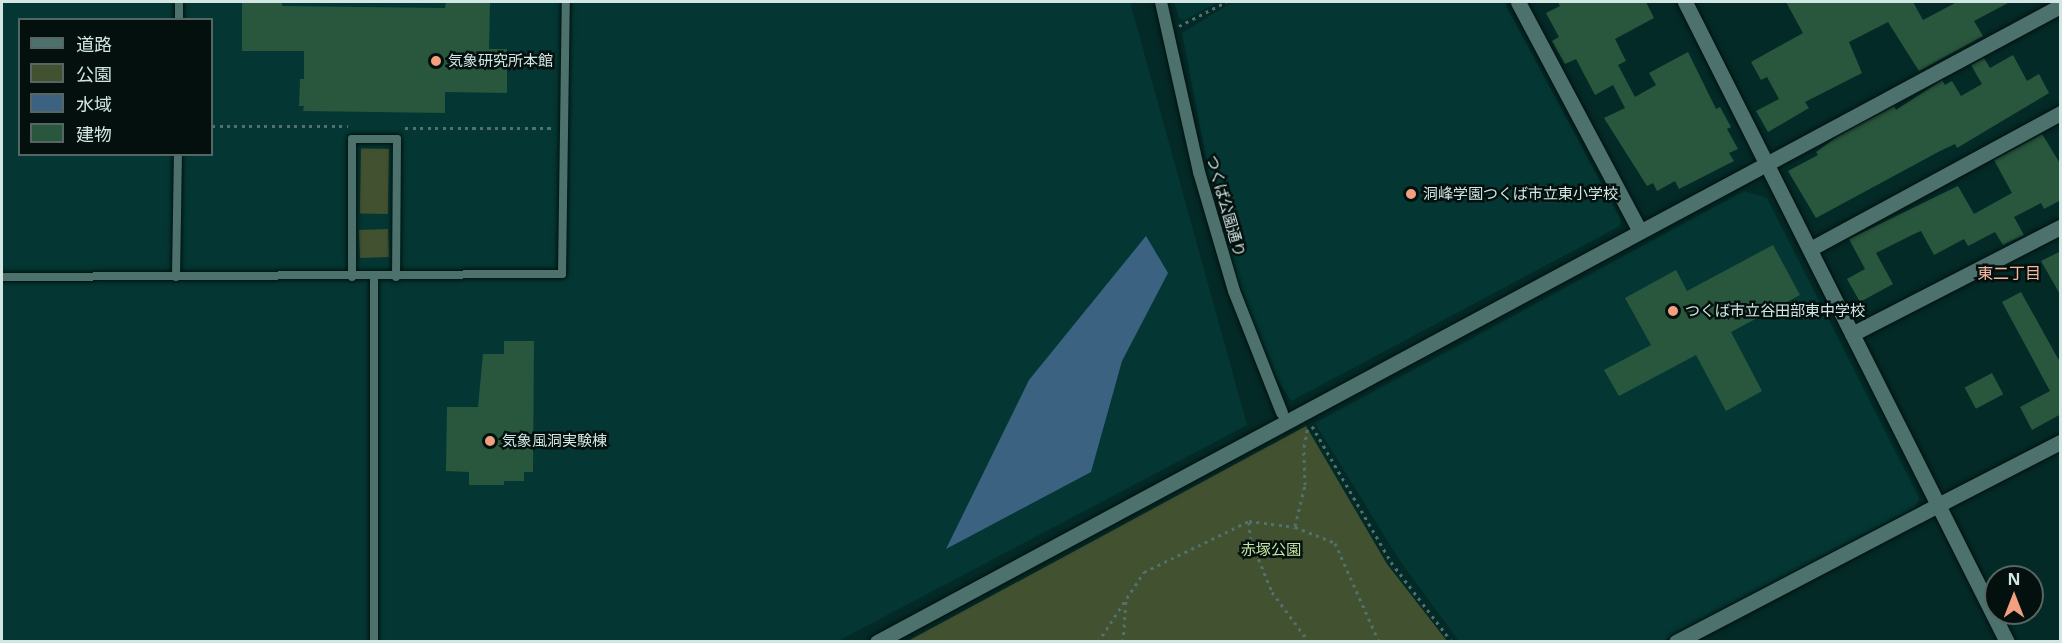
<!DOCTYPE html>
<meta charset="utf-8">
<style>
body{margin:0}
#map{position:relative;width:2062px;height:643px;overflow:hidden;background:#042a27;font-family:"Noto Sans","Noto Sans JP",sans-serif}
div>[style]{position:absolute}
.built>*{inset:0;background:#043733}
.green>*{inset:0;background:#42512f;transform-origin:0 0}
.water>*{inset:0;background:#3b6281}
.building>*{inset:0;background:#29573d;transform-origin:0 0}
.path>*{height:3px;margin-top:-1.5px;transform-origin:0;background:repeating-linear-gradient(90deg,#51716e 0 3px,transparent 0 7.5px)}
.roads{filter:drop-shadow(0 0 2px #00120f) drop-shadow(0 0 2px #00120f)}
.service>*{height:8px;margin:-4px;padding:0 4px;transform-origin:4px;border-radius:4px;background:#4d716d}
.pedestrian>*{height:12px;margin:-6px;padding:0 6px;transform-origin:6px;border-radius:6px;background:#4d716d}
.minor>*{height:15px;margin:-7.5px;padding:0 7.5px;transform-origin:7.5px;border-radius:7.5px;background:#4d716d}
.tertiary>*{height:15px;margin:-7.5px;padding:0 7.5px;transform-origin:7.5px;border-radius:7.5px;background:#4d716d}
.dots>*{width:16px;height:16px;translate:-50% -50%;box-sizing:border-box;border:3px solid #03100e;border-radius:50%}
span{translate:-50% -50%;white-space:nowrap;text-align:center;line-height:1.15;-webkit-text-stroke:5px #03100e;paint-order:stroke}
.poi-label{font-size:15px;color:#d2e6e3}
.left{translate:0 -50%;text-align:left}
.street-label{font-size:15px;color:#d2e6e3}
.park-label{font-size:15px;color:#c6e6a1}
.neighbourhood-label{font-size:16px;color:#f7b8a0}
.frame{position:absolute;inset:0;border:3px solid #d2e6e3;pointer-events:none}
.legend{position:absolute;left:18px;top:18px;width:195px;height:138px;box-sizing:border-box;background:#03100e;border:2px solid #566663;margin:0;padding:8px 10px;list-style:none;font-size:18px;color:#d2e6e3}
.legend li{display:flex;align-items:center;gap:12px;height:30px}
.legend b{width:30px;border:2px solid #566663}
.north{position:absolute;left:1984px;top:565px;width:60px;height:60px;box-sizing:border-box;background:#03100e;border:2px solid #566663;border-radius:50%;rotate:0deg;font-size:16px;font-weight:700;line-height:24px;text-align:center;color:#d2e6e3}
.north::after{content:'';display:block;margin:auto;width:21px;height:27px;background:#f2a080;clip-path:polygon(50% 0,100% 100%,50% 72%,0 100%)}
</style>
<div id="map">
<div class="built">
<div style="clip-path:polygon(evenodd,2px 2px,1130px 2px,1247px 425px,838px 641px,2px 641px,2px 2px,20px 20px,212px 20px,212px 154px,20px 154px,20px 20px)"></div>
<div style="clip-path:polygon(1174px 2px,1218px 2px,1184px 20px,1179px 18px)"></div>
<div style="clip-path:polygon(1233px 2px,1504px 2px,1621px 220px,1620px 226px,1291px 401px,1263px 357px,1239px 289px,1208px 168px,1182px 33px)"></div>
<div style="clip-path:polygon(1744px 191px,1767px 198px,1919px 498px,1915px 508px,1664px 641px,1459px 641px,1400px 561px,1315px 423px)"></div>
</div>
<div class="green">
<div style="left:389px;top:149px;width:65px;height:28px;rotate:91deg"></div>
<div style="left:388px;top:229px;width:28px;height:29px;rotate:88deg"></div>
<div style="clip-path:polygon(1306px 426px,1387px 564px,1447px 641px,908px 641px)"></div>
</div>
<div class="water">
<div style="clip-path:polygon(1146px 236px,1168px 273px,1122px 361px,1091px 472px,946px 549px,1029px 380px)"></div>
</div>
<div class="building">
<div style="clip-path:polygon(242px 2px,282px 2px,282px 6px,445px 8px,446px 2px,490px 2px,489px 49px,507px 49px,507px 93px,445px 92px,445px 113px,303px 111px,304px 106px,299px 106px,300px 79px,304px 79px,304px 51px,242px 51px)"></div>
<div style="clip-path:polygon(1558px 2px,1646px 2px,1654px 18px,1615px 39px,1626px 61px,1618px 65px,1635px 97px,1656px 85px,1649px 73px,1688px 52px,1716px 109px,1720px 107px,1731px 127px,1727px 129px,1738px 149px,1729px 153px,1734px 161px,1679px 189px,1675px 181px,1657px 191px,1653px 183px,1647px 186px,1604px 118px,1625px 108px,1613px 85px,1595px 95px,1576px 59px,1565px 64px,1552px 41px,1559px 37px,1546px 13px,1560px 6px)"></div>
<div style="clip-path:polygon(1786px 2px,1913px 2px,1923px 20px,1957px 2px,2010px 2px,1974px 21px,1983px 36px,1919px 71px,1888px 22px,1849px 42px,1862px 73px,1805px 102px,1809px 108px,1768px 132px,1756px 111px,1779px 99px,1767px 77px,1761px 80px,1751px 62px,1803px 33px)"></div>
<div style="clip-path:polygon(2013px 55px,2027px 81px,2039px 74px,2049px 93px,1957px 148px,1955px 144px,1940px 151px,1816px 218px,1788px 171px,1818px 155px,1816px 152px,1838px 136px,1894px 106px,1896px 110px,1942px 80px,1945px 85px,1952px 81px,1961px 96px,1982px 84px,1971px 65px,1984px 58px,1990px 68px)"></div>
<div style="clip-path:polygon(2042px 134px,2061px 165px,2061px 200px,2044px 209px,2041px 203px,2014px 217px,2024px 235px,2003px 245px,1995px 232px,1968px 246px,1964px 239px,1934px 255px,1921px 231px,1916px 233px,1876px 253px,1893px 284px,1860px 302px,1847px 279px,1865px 269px,1849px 239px,1958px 186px,1974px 214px,2012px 193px,1994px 160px)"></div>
<div style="clip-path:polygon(1773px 245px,1800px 295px,1731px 332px,1762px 391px,1726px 411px,1696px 355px,1619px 396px,1604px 370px,1651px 345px,1625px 298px,1676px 270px,1687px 291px)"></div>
<div style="clip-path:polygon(2061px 251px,2061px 296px,2041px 261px)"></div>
<div style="clip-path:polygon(2021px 292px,2061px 364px,2061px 414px,2032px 430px,2020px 407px,2050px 391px,2002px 302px)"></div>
<div style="clip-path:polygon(504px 341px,534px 341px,533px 472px,524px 472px,524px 481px,504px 481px,504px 485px,469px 485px,469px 472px,446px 471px,447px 407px,478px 407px,483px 354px,504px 354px)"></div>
<div style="left:1992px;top:373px;width:24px;height:31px;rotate:62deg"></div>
</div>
<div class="path">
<div style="left:1179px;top:26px;width:53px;rotate:-27.1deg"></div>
<div style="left:212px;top:126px;width:136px"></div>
<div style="left:405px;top:128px;width:148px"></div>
<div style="left:1312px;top:426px;width:157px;rotate:59.8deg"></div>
<div style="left:1391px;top:562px;width:101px;rotate:52.7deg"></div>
<div style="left:1249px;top:522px;width:16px;rotate:86deg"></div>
<div style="left:1250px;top:538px;width:58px;rotate:67.8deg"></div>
<div style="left:1272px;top:592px;width:62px;rotate:53.5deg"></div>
<div style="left:1295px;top:526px;width:42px;rotate:-76.3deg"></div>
<div style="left:1305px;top:485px;width:38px;rotate:-92deg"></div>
<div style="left:1304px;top:447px;width:21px;rotate:-79deg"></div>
<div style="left:1098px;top:642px;width:84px;rotate:-56.7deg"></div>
<div style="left:1144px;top:572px;width:117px;rotate:-25.9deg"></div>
<div style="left:1249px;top:521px;width:46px;rotate:7.4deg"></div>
<div style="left:1295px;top:527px;width:43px;rotate:21.8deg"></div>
<div style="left:1335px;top:543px;width:108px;rotate:66deg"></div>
<div style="left:1123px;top:642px;width:43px;rotate:-86deg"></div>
</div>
<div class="roads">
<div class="service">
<div style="left:179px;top:20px;width:18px;rotate:-90deg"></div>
<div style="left:2px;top:277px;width:560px;rotate:-0.31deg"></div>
<div style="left:562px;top:274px;width:272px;rotate:-89.2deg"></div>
<div style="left:176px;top:277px;width:123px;rotate:-89.1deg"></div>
<div style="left:352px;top:277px;width:138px;rotate:-90deg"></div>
<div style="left:352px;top:139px;width:45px"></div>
<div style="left:397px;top:139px;width:138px;rotate:90.4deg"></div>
<div style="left:374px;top:277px;width:365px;rotate:90deg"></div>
</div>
<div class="pedestrian">
<div style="left:1161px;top:2px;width:174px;rotate:77.4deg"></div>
<div style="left:1199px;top:172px;width:124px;rotate:73.6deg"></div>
<div style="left:1234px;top:291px;width:131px;rotate:68.5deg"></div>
</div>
<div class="minor">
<div style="left:1518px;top:2px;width:259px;rotate:62deg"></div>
<div style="left:1810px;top:249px;width:285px;rotate:-28.5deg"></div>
<div style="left:1852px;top:334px;width:234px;rotate:-27.2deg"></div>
<div style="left:1676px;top:642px;width:298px;rotate:-27.6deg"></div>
</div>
<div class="tertiary">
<div style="left:1685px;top:2px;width:716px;rotate:63.29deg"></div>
<div style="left:1940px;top:504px;width:135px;rotate:-27.3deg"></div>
<div style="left:877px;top:642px;width:1343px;rotate:-28.26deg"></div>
</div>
</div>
<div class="dots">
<div style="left:436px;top:61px;background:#f2a080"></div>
<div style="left:1411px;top:194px;background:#f2a080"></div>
<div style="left:1673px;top:311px;background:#f2a080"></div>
<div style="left:490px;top:441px;background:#f2a080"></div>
</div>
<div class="poi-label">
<span class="left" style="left:448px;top:61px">気象研究所本館</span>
<span class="left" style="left:1423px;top:194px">洞峰学園つくば市立東小学校</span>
<span class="left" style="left:1685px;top:311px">つくば市立谷田部東中学校</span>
<span class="left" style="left:502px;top:441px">気象風洞実験棟</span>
</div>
<div class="street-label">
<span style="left:1226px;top:206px;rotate:74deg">つくば公園通り</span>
</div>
<div class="park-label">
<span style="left:1271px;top:550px">赤塚公園</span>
</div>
<div class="neighbourhood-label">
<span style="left:2009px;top:273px">東二丁目</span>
</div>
<div class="frame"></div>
<ul class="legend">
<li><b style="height:8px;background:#4d716d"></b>道路</li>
<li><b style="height:16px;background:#42512f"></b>公園</li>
<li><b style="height:16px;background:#3b6281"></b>水域</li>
<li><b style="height:16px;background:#29573d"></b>建物</li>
</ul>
<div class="north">N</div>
</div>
